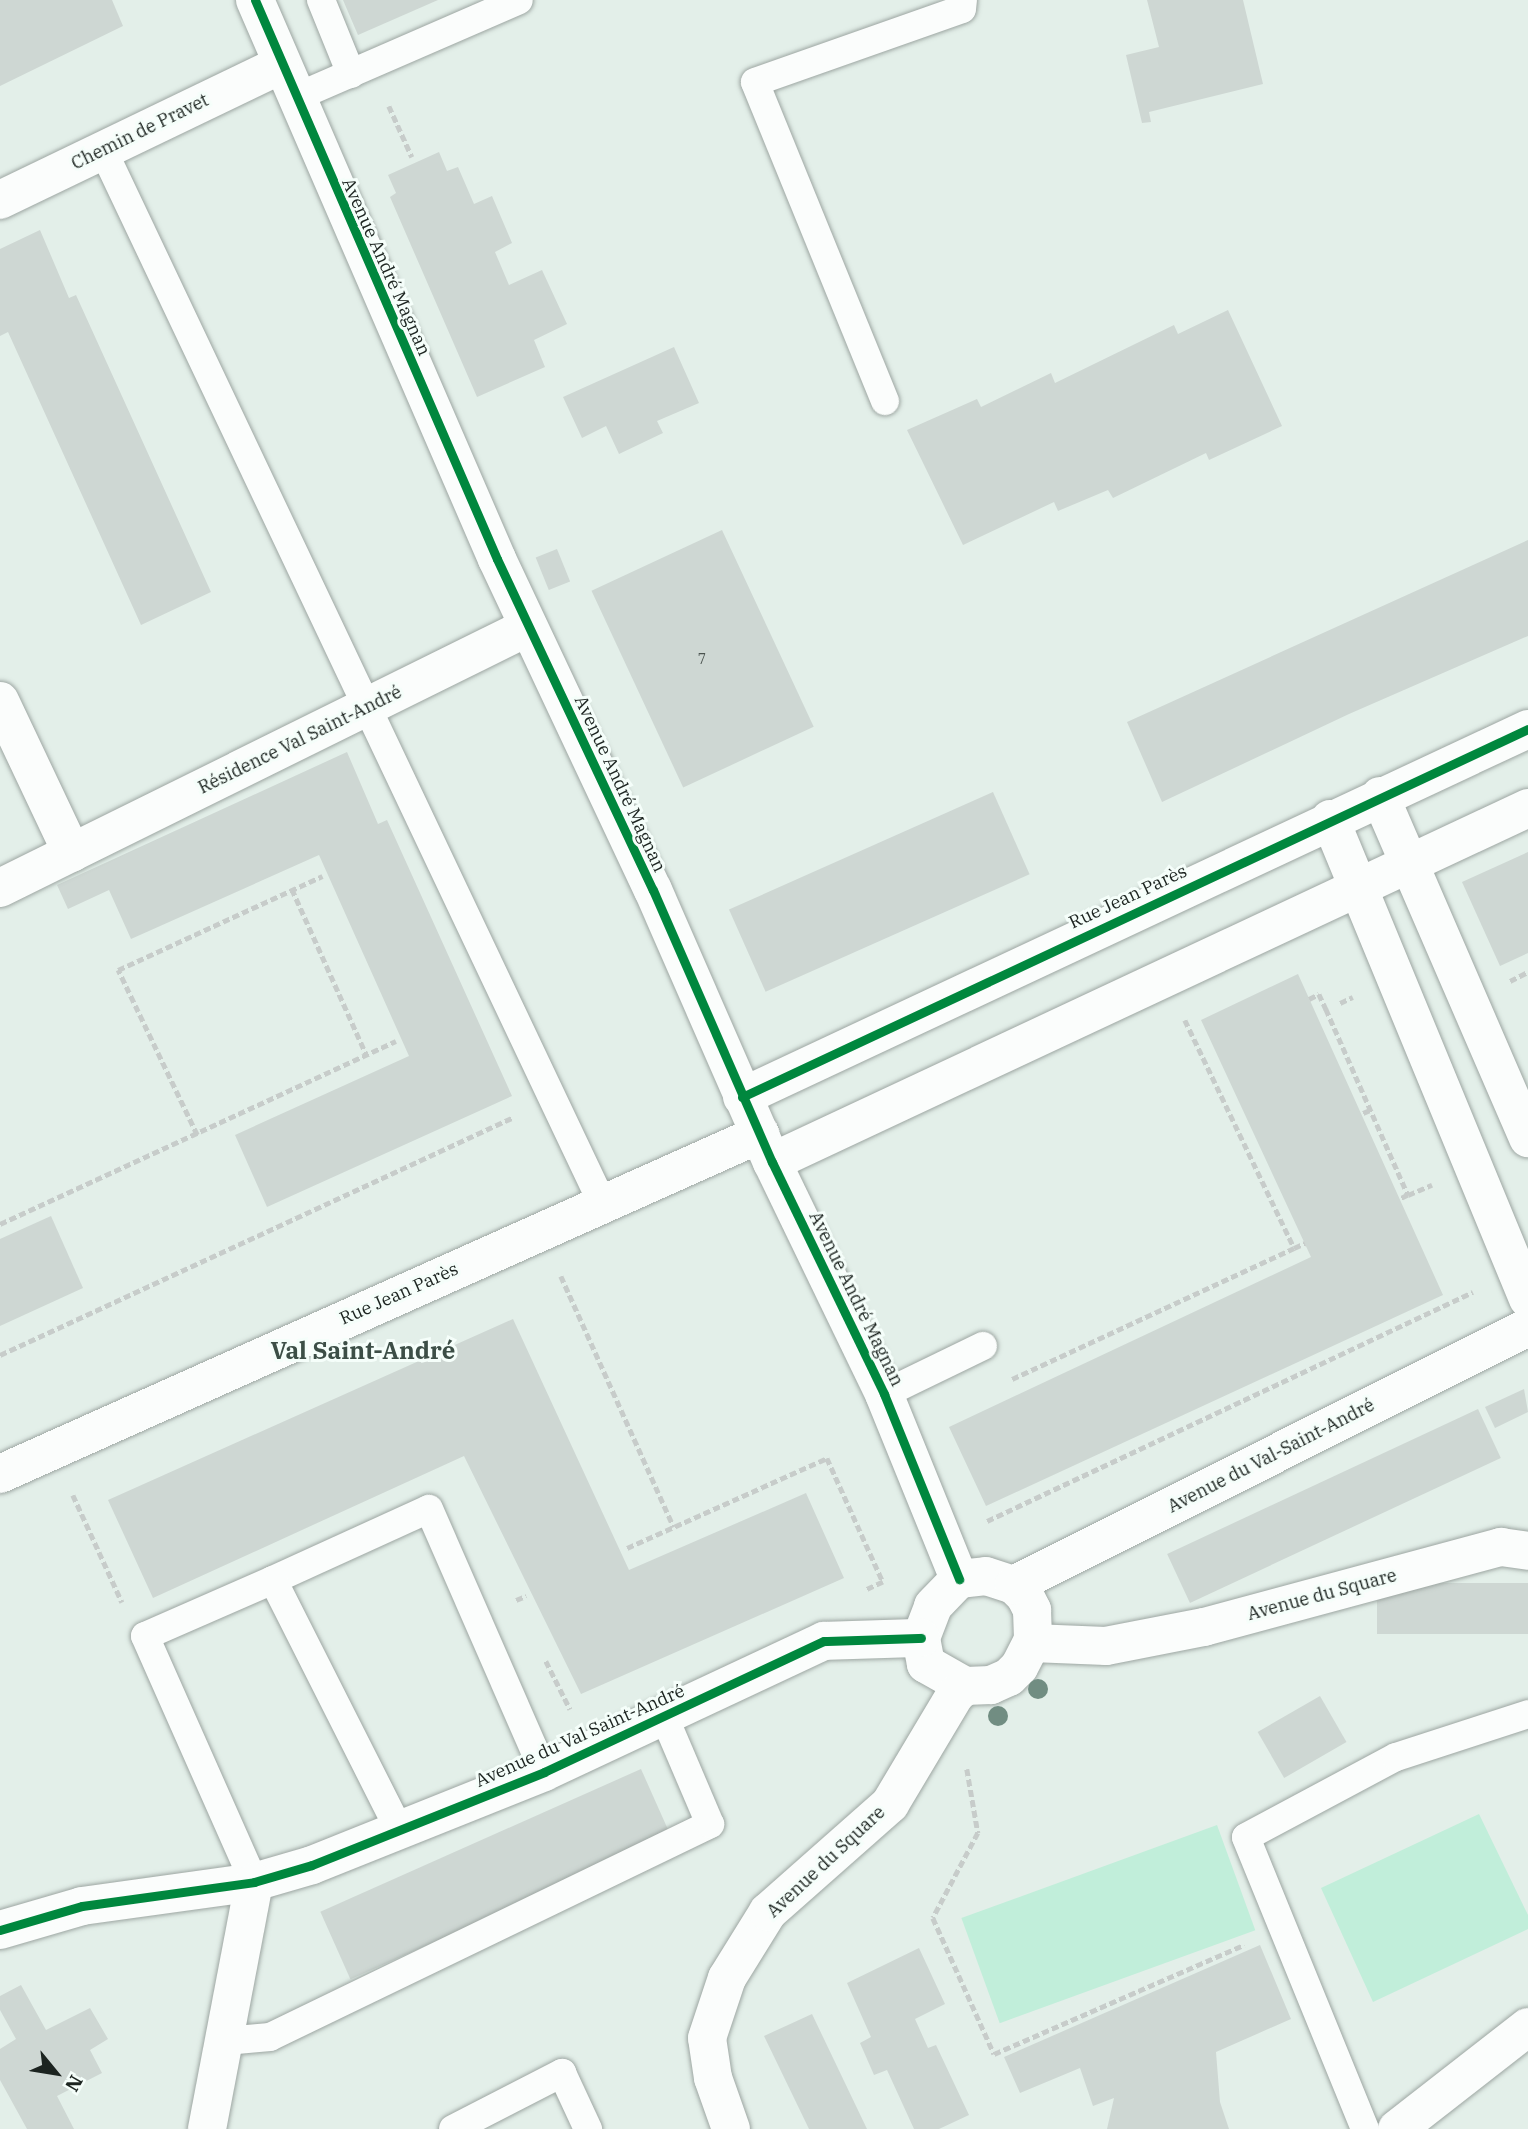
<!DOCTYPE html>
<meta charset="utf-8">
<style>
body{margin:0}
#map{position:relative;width:1528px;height:2129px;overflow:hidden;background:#e3efe9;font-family:"IBM Plex Serif",serif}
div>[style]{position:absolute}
.green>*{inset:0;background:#c1eeda;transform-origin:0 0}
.building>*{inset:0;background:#ced7d3;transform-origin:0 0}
.path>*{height:4.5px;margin-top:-2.25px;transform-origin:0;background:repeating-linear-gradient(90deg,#c7ccca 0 7px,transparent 0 10.5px)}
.roads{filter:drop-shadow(0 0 2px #9da6a2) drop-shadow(0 0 2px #9da6a2)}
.service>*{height:28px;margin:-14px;padding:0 14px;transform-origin:14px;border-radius:14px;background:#fbfdfc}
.minor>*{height:38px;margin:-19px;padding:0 19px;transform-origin:19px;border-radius:19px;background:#fbfdfc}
.cycleway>*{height:9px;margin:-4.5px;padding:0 4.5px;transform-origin:4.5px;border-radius:4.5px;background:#00873e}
.trees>*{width:20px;height:20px;margin:-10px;border-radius:50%;background:#718d82}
span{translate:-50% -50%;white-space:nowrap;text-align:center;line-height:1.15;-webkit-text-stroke:6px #f5fefa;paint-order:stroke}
.number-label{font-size:14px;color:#4a524e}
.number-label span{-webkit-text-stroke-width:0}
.street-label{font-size:18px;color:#1c2420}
.district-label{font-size:24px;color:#3c4e46;font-weight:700}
.north{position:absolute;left:21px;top:2038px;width:70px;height:70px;-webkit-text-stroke:5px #f5fefa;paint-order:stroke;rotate:120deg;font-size:19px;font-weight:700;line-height:28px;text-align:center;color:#1c2420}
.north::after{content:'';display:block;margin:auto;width:24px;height:32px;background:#1c2420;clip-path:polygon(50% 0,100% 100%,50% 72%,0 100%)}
</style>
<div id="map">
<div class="green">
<div style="clip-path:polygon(1479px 1814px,1528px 1915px,1528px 1929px,1373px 2002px,1321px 1888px)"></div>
<div style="left:1217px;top:1825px;width:112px;height:272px;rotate:70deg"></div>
</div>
<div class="building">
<div style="clip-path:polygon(0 0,112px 0,123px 26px,0 86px)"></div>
<div style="clip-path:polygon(343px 0,438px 0,358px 35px)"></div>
<div style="clip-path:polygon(1147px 0,1243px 0,1263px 84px,1149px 112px,1151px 122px,1142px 123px,1126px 55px,1159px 47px)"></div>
<div style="clip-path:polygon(439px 152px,447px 171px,458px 167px,474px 204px,492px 196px,512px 243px,495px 252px,509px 285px,542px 270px,567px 324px,534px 340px,545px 367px,477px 397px,390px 197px,396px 193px,388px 175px)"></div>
<div style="clip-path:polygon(40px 230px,69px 298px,76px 295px,211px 592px,141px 625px,8px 332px,0 336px,0 249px)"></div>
<div style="clip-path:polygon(1228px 310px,1282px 426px,1209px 460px,1206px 453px,1113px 498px,1108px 490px,1058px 511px,1054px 502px,963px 545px,907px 430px,977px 399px,981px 407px,1051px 373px,1055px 383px,1174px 325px,1178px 334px)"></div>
<div style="clip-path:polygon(674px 347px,699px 403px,657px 421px,663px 433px,619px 454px,606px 426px,582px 438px,563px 397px)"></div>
<div style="left:722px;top:530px;width:217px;height:144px;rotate:65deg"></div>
<div style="clip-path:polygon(1528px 540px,1528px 636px,1349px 714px,1162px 802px,1127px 722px)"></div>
<div style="left:557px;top:549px;width:35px;height:23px;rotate:68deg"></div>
<div style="clip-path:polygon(347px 752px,378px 824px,387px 820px,512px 1096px,267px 1207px,235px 1135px,409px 1056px,319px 855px,131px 939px,109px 890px,68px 909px,57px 885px)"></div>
<div style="left:993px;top:792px;width:90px;height:289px;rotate:66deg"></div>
<div style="clip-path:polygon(1528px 852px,1528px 953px,1500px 966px,1462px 882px)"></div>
<div style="clip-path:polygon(1298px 974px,1443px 1295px,986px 1506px,949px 1427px,1311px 1257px,1201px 1020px)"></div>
<div style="clip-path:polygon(51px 1216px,83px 1288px,0 1326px,0 1239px)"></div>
<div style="clip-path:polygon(513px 1319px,629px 1570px,806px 1493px,844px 1578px,581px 1694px,464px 1456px,153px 1598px,108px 1500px)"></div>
<div style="clip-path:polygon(1524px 1389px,1528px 1412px,1495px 1428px,1485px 1407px)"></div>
<div style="left:1478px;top:1409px;width:54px;height:343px;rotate:65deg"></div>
<div style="left:1528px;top:1583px;width:51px;height:151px;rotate:90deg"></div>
<div style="left:1320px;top:1696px;width:53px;height:72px;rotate:60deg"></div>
<div style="left:641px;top:1769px;width:74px;height:351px;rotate:66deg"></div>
<div style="clip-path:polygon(1260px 1945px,1291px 2019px,1216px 2052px,1220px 2102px,1229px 2129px,1107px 2129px,1114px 2098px,1093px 2106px,1080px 2068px,1020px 2093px,1004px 2057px)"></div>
<div style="clip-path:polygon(919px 1948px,945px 2004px,915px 2019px,928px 2048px,936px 2045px,969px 2115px,939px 2129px,914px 2129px,887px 2070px,874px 2075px,860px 2043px,871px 2037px,847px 1983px)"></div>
<div style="clip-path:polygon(21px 1985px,46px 2030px,90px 2008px,108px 2039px,90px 2050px,102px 2073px,57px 2096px,74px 2129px,27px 2129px,0 2080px,0 2049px,16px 2039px,0 2010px,0 1996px)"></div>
<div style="clip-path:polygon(812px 2014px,867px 2129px,809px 2129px,764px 2036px)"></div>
</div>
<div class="path">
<div style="left:389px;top:106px;width:56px;rotate:65.7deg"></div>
<div style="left:292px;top:889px;width:181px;rotate:65.8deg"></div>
<div style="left:1510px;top:981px;width:20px;rotate:-27deg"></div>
<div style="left:1309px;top:999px;width:11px;rotate:-27deg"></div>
<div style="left:1319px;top:994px;width:17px;rotate:65deg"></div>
<div style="left:1326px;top:1009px;width:203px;rotate:66.2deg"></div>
<div style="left:1408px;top:1195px;width:9px;rotate:153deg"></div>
<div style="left:1340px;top:1003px;width:14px;rotate:-25deg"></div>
<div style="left:1185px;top:1020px;width:253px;rotate:64.4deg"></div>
<div style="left:1294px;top:1248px;width:12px;rotate:-24deg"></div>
<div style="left:1363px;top:1113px;width:8px;rotate:-23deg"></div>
<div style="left:197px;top:1135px;width:183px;rotate:-115.6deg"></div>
<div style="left:118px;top:970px;width:225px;rotate:-24.7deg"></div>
<div style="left:1408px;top:1195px;width:26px;rotate:-23deg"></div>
<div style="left:0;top:1224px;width:436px;rotate:-24.8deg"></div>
<div style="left:561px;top:1276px;width:275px;rotate:65.8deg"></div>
<div style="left:0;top:1355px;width:566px;rotate:-24.85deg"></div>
<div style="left:1012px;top:1379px;width:311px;rotate:-24.9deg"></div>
<div style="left:73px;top:1495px;width:118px;rotate:65.4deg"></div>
<div style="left:987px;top:1521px;width:537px;rotate:-25.23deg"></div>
<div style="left:627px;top:1548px;width:219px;rotate:-24.2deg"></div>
<div style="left:827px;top:1458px;width:136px;rotate:65.7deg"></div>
<div style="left:883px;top:1582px;width:19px;rotate:155deg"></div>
<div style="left:516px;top:1600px;width:11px;rotate:-22deg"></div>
<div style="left:546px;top:1661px;width:54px;rotate:63.4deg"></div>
<div style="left:967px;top:1769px;width:65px;rotate:80.2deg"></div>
<div style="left:978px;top:1833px;width:96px;rotate:117.9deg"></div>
<div style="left:933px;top:1918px;width:149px;rotate:65.8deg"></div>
<div style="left:994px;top:2054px;width:273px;rotate:-23.6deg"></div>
</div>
<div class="roads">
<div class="service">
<div style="left:321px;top:0;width:80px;rotate:67.9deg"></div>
<div style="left:294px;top:98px;width:245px;rotate:-23.5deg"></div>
<div style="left:103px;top:150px;width:1165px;rotate:64.64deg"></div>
<div style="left:885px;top:401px;width:344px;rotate:-112.2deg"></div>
<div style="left:755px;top:82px;width:219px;rotate:-19.4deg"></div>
<div style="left:962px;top:9px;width:9px;rotate:-84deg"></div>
<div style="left:884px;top:1394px;width:110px;rotate:-25.9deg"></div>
<div style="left:273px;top:1580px;width:171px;rotate:-24.5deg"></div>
<div style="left:429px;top:1509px;width:287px;rotate:66.4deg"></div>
<div style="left:254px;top:1882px;width:269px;rotate:-113.9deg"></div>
<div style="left:145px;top:1636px;width:140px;rotate:-23.6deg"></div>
<div style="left:273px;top:1580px;width:281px;rotate:63.2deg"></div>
<div style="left:225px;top:2041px;width:45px;rotate:-5.1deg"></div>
<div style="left:270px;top:2037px;width:489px;rotate:-25.8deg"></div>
<div style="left:710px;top:1824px;width:117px;rotate:-113.1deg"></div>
<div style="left:453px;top:2129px;width:123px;rotate:-27.2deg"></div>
<div style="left:562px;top:2073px;width:62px;rotate:65.1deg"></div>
<div style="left:1365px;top:2129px;width:315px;rotate:-112.2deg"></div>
<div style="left:1246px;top:1837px;width:170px;rotate:-28.1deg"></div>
<div style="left:1396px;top:1757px;width:139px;rotate:-18deg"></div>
</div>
<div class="minor">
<div style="left:255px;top:0;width:609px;rotate:66.59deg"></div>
<div style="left:497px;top:559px;width:366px;rotate:64.8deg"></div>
<div style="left:653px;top:890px;width:297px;rotate:66.4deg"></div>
<div style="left:772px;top:1162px;width:258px;rotate:64.2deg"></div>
<div style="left:884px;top:1394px;width:200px;rotate:67.9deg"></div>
<div style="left:0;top:200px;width:311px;rotate:-25.7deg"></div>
<div style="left:0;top:701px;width:168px;rotate:64.7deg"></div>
<div style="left:1380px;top:796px;width:373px;rotate:66.6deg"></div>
<div style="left:1330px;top:819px;width:519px;rotate:67.58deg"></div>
<div style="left:0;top:888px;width:589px;rotate:-26.3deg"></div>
<div style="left:742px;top:1097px;width:868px;rotate:-25.09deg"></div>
<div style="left:772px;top:1162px;width:835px;rotate:-25.09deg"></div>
<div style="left:0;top:1474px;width:833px;rotate:-24.1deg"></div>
<div style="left:986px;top:1576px;width:29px;rotate:18deg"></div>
<div style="left:1014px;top:1585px;width:16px;rotate:45deg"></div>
<div style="left:1025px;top:1596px;width:16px;rotate:63deg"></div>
<div style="left:1032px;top:1610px;width:30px;rotate:88deg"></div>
<div style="left:1033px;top:1640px;width:30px;rotate:117deg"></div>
<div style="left:1019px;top:1667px;width:14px;rotate:135deg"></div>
<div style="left:1009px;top:1677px;width:20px;rotate:156deg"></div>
<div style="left:991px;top:1685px;width:26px;rotate:178deg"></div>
<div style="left:965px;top:1686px;width:45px;rotate:-150.6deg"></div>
<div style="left:926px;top:1664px;width:26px;rotate:-101deg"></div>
<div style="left:921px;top:1638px;width:34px;rotate:-69deg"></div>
<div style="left:933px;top:1606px;width:37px;rotate:-46deg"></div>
<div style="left:959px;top:1579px;width:27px;rotate:-6deg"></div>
<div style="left:1014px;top:1585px;width:575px;rotate:-26.65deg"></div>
<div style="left:1032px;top:1643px;width:74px;rotate:2.3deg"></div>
<div style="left:1106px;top:1646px;width:100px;rotate:-11deg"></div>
<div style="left:1204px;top:1627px;width:308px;rotate:-15.1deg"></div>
<div style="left:1501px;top:1547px;width:27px;rotate:8deg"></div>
<div style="left:0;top:1930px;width:85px;rotate:-16.3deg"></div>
<div style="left:82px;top:1906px;width:174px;rotate:-7.9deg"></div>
<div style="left:254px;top:1882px;width:60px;rotate:-16.3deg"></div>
<div style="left:312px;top:1865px;width:250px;rotate:-21.8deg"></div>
<div style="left:544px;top:1772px;width:309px;rotate:-25.1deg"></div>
<div style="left:824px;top:1641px;width:97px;rotate:-1.8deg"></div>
<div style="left:207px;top:2129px;width:251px;rotate:-79.2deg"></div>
<div style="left:731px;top:2129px;width:54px;rotate:-109.4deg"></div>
<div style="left:713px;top:2078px;width:40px;rotate:-98.5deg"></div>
<div style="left:707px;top:2038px;width:63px;rotate:-71.6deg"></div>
<div style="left:727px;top:1978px;width:78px;rotate:-58.2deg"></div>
<div style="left:768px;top:1912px;width:163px;rotate:-41.5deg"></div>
<div style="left:890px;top:1804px;width:127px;rotate:-59.2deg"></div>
<div style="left:955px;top:1695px;width:13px;rotate:-42deg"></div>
<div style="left:1397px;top:2129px;width:166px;rotate:-37.9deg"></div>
</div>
</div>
<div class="cycleway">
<div style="left:255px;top:0;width:609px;rotate:66.59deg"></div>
<div style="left:497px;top:559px;width:366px;rotate:64.8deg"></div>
<div style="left:653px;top:890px;width:297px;rotate:66.4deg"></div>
<div style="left:772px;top:1162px;width:258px;rotate:64.2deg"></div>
<div style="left:884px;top:1394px;width:200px;rotate:67.9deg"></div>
<div style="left:742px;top:1097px;width:868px;rotate:-25.09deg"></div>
<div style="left:0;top:1930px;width:85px;rotate:-16.3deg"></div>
<div style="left:82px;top:1906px;width:174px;rotate:-7.9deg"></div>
<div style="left:254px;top:1882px;width:60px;rotate:-16.3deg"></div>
<div style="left:312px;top:1865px;width:250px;rotate:-21.8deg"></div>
<div style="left:544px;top:1772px;width:309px;rotate:-25.1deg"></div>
<div style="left:824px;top:1641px;width:97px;rotate:-1.8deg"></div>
</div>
<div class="trees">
<div style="left:1038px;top:1689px"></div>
<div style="left:998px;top:1716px"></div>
</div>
<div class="number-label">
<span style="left:702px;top:659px">7</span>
</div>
<div class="street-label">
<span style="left:140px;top:132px;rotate:-26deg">Chemin de Pravet</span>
<span style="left:386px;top:267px;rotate:66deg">Avenue André Magnan</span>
<span style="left:300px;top:740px;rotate:-26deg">Résidence Val Saint-André</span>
<span style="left:620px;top:784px;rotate:65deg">Avenue André Magnan</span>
<span style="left:1128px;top:897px;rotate:-25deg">Rue Jean Parès</span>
<span style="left:399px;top:1294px;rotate:-24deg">Rue Jean Parès</span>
<span style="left:856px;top:1299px;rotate:64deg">Avenue André Magnan</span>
<span style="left:1271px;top:1456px;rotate:-27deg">Avenue du Val-Saint-André</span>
<span style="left:1322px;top:1595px;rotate:-15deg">Avenue du Square</span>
<span style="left:580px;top:1736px;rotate:-24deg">Avenue du Val Saint-André</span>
<span style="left:826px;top:1862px;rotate:-43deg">Avenue du Square</span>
</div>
<div class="district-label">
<span style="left:363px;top:1351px">Val Saint-André</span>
</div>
<div class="north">N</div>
</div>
